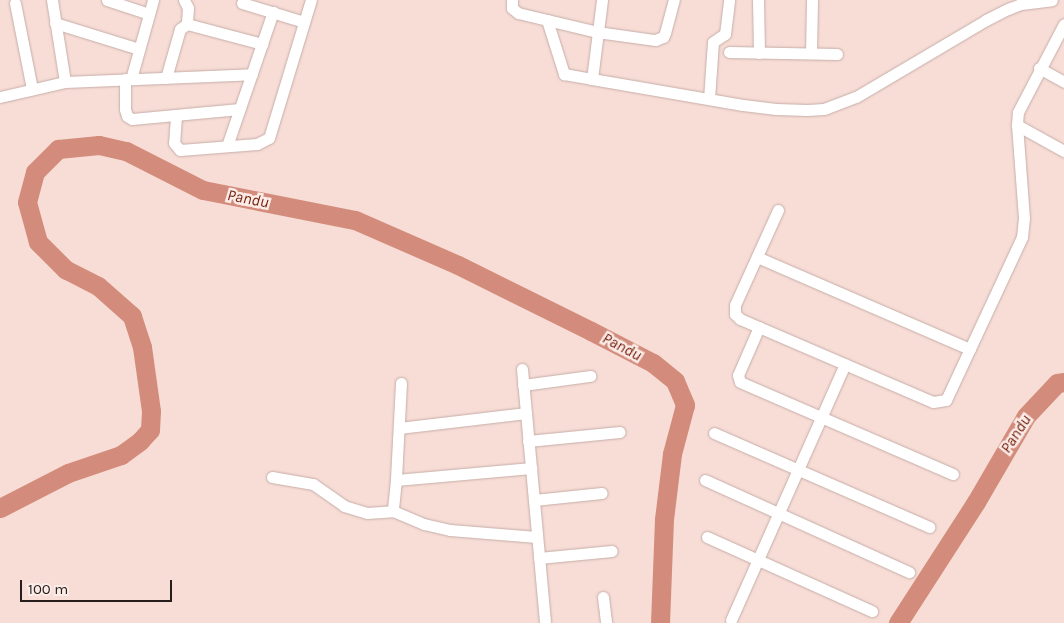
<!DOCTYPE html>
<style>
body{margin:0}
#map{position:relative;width:1064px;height:623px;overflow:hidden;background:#f7ddd6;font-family:Karla,sans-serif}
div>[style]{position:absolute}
.river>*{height:19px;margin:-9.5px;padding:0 9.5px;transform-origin:9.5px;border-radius:9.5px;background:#d38c7b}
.roads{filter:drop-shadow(0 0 1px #c6ada7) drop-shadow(0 0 1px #c6ada7)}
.street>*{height:11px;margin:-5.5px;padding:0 5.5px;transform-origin:5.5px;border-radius:5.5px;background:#fff}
span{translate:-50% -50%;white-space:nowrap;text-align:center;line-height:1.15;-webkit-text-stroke:5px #fcece8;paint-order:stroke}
.water-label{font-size:16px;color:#721d09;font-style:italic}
.scale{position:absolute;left:20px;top:580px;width:152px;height:22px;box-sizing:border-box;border:2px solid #271e1b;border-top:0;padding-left:6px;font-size:15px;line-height:18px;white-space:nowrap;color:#271e1b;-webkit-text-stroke:4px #fcece8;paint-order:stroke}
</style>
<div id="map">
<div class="river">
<div style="left:0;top:508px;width:76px;rotate:-27.2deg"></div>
<div style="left:68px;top:473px;width:56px;rotate:-18.8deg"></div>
<div style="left:121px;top:455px;width:24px;rotate:-36deg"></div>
<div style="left:140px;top:441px;width:15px;rotate:-48deg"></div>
<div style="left:150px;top:430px;width:19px;rotate:-87deg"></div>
<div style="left:151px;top:411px;width:65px;rotate:-98deg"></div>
<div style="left:142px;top:347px;width:33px;rotate:-108deg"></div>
<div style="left:132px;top:316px;width:45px;rotate:-138.6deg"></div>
<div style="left:98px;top:286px;width:36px;rotate:-153deg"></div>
<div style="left:66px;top:270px;width:40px;rotate:-135deg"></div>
<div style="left:38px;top:242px;width:41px;rotate:-105.4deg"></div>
<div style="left:27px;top:202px;width:31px;rotate:-75deg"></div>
<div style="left:35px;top:172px;width:33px;rotate:-45deg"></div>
<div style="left:58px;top:149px;width:41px;rotate:-5.6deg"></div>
<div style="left:99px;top:145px;width:28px;rotate:13deg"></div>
<div style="left:126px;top:151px;width:86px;rotate:26.9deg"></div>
<div style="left:203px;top:190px;width:155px;rotate:11.2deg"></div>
<div style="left:355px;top:220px;width:112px;rotate:23.6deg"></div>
<div style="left:458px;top:265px;width:148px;rotate:26.4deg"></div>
<div style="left:591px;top:331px;width:70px;rotate:27.3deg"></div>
<div style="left:653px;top:363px;width:28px;rotate:39deg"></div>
<div style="left:675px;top:381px;width:26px;rotate:67deg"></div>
<div style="left:685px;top:405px;width:51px;rotate:104.9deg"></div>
<div style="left:672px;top:454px;width:65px;rotate:97deg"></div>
<div style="left:664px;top:519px;width:104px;rotate:92.2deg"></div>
<div style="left:898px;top:623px;width:144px;rotate:-57.2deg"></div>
<div style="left:976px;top:502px;width:99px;rotate:-59.8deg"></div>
<div style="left:1026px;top:416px;width:45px;rotate:-46.8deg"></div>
<div style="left:1057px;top:383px;width:7px;rotate:-8deg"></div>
</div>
<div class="roads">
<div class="street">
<div style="left:52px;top:0;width:83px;rotate:81deg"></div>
<div style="left:65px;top:82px;width:187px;rotate:-2.4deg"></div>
<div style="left:107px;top:0;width:44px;rotate:18.4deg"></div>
<div style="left:184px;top:0;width:9px;rotate:63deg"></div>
<div style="left:188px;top:8px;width:16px;rotate:94deg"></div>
<div style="left:512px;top:0;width:8px;rotate:90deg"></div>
<div style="left:512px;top:8px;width:8px;rotate:40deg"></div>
<div style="left:518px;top:13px;width:81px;rotate:13.5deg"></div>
<div style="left:597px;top:32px;width:59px;rotate:7.9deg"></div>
<div style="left:655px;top:40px;width:9px;rotate:-21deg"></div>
<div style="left:663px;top:37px;width:4px;rotate:-63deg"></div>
<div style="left:665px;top:33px;width:34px;rotate:-75deg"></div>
<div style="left:602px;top:0;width:80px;rotate:97.2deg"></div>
<div style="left:592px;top:79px;width:153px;rotate:9.8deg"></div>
<div style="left:743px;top:105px;width:33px;rotate:7deg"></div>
<div style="left:776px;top:109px;width:31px;rotate:2deg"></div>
<div style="left:807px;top:110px;width:17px;rotate:-3deg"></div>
<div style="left:824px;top:109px;width:34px;rotate:-21deg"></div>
<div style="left:856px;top:97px;width:151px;rotate:-30.6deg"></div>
<div style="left:986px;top:20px;width:25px;rotate:-27deg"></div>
<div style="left:1008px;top:9px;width:14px;rotate:-21deg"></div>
<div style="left:1021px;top:4px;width:31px;rotate:-7deg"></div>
<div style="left:758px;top:0;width:53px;rotate:88.9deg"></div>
<div style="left:15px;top:3px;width:88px;rotate:78.8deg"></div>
<div style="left:242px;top:3px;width:65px;rotate:17deg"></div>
<div style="left:547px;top:20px;width:57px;rotate:72.5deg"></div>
<div style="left:564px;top:74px;width:28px;rotate:10deg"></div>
<div style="left:55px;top:23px;width:88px;rotate:17.2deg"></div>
<div style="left:729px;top:52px;width:108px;rotate:1.1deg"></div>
<div style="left:811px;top:53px;width:53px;rotate:-88.9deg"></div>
<div style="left:1039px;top:68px;width:29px;rotate:29deg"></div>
<div style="left:166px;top:78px;width:51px;rotate:-74.1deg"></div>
<div style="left:180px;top:29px;width:9px;rotate:-36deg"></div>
<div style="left:187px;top:24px;width:78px;rotate:14.9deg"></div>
<div style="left:125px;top:79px;width:30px;rotate:90deg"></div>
<div style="left:125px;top:109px;width:7px;rotate:74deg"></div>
<div style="left:127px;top:116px;width:6px;rotate:31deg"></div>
<div style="left:132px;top:119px;width:108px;rotate:-5.3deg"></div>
<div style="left:131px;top:79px;width:82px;rotate:-74.4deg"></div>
<div style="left:0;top:97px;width:67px;rotate:-13deg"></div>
<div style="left:709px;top:99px;width:57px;rotate:-86deg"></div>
<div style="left:713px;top:42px;width:14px;rotate:-34deg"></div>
<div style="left:725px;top:34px;width:34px;rotate:-83deg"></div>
<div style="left:176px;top:116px;width:27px;rotate:94deg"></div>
<div style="left:174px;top:143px;width:9px;rotate:49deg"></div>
<div style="left:180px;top:150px;width:77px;rotate:-4.5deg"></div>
<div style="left:257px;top:144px;width:13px;rotate:-27deg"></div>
<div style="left:269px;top:138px;width:144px;rotate:-73.1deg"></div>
<div style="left:1017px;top:125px;width:54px;rotate:29deg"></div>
<div style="left:227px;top:146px;width:142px;rotate:-71.1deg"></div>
<div style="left:778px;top:210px;width:104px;rotate:114.4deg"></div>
<div style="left:735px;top:305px;width:9px;rotate:90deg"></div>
<div style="left:735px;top:314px;width:7px;rotate:45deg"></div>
<div style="left:740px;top:319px;width:210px;rotate:23.3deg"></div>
<div style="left:933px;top:402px;width:13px;rotate:-9deg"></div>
<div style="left:946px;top:400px;width:180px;rotate:-65deg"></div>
<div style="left:1022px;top:237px;width:19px;rotate:-84deg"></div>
<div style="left:1024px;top:218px;width:93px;rotate:-94.3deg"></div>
<div style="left:1017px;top:125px;width:13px;rotate:-86deg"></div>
<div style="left:1018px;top:112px;width:99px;rotate:-62.4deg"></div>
<div style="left:757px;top:257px;width:232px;rotate:23.4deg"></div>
<div style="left:759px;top:327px;width:52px;rotate:113.6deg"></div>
<div style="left:738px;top:375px;width:7px;rotate:74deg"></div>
<div style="left:740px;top:382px;width:232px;rotate:23.4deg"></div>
<div style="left:522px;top:369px;width:255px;rotate:84.8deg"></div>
<div style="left:401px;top:383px;width:97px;rotate:93deg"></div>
<div style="left:396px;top:480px;width:136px;rotate:-5.1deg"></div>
<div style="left:523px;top:385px;width:68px;rotate:-7.7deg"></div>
<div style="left:399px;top:428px;width:128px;rotate:-6.7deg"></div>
<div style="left:714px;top:433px;width:235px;rotate:23.6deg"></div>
<div style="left:528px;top:441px;width:92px;rotate:-5.6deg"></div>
<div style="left:272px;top:477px;width:42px;rotate:9.7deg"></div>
<div style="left:313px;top:484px;width:38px;rotate:35deg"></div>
<div style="left:344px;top:506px;width:24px;rotate:17deg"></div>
<div style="left:367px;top:513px;width:26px;rotate:-4deg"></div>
<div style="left:396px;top:480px;width:31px;rotate:96deg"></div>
<div style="left:393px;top:511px;width:34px;rotate:23deg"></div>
<div style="left:424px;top:524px;width:27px;rotate:13deg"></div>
<div style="left:450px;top:530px;width:87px;rotate:4.6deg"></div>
<div style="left:705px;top:480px;width:224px;rotate:24.3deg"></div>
<div style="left:534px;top:500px;width:68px;rotate:-5.9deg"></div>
<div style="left:707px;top:537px;width:181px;rotate:24.2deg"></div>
<div style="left:539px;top:558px;width:73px;rotate:-5.5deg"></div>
<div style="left:603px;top:597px;width:26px;rotate:83deg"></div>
<div style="left:731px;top:620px;width:280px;rotate:-66deg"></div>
</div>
</div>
<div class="water-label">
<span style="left:248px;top:199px;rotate:11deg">Pandu</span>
<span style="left:622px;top:347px;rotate:28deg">Pandu</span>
<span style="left:1016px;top:434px;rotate:-57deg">Pandu</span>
</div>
<div class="scale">100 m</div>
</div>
